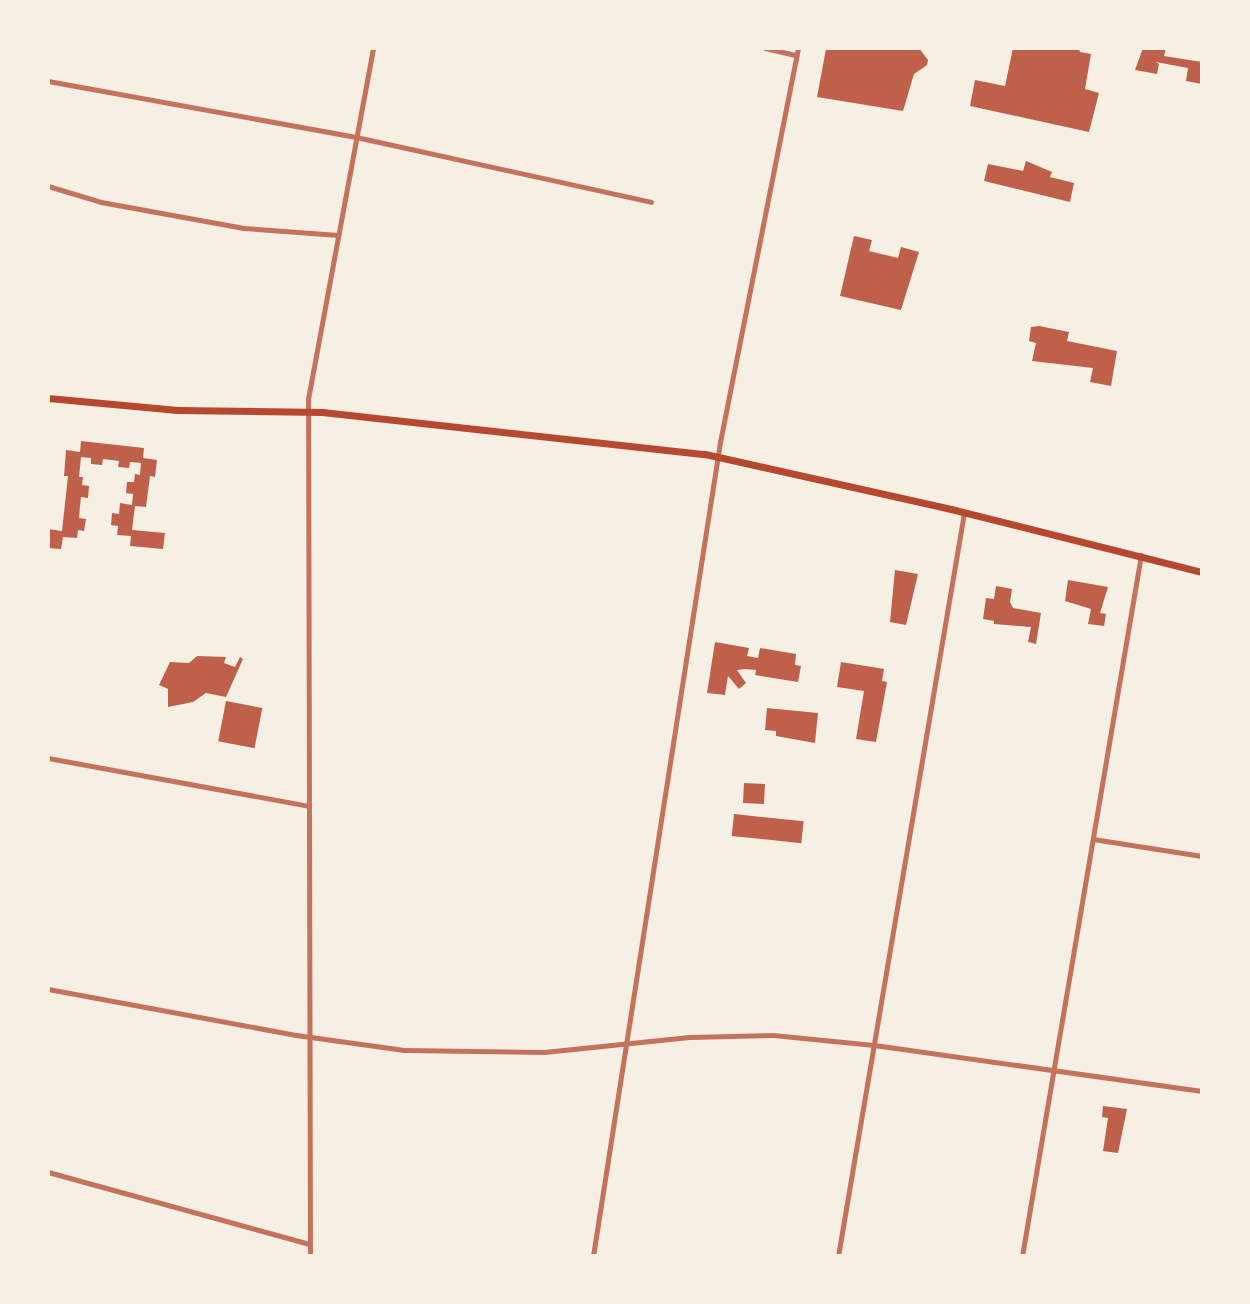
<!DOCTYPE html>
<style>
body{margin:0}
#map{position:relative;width:1250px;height:1304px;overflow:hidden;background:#f6efe4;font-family:Mulish,sans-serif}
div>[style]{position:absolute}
.building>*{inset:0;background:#bf614a;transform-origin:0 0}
.minor>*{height:5px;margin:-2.5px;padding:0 2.5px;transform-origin:2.5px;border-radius:2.5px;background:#c5725c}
.secondary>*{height:7px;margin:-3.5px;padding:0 3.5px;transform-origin:3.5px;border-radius:3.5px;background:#b5482f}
span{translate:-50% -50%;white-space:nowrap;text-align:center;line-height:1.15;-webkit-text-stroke:8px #f6efe4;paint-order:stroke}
.frame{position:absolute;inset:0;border:50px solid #f6efe4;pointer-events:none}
</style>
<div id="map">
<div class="building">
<div style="clip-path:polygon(919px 48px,928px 60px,927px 65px,914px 74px,903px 111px,817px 97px,826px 49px)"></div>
<div style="clip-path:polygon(1013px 48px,1079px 48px,1080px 52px,1091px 54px,1085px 89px,1099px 93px,1089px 132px,970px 106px,975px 80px,1005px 86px)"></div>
<div style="clip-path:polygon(1143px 48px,1166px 48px,1164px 56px,1202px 62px,1202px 84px,1186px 81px,1188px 68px,1156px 62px,1159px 64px,1157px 74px,1135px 70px)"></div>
<div style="clip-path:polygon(1026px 161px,1052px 172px,1050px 177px,1074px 183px,1070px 202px,984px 181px,988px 164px,1023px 171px)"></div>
<div style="clip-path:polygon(854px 236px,872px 240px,869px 251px,898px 258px,901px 247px,919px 252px,901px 310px,840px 296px)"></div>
<div style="clip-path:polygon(1039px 326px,1069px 332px,1067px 341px,1117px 351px,1111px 386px,1090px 382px,1093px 368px,1032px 361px,1036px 343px,1029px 341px,1031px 327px)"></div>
<div style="clip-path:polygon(81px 441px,144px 448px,143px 458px,157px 460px,155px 477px,150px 476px,146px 507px,135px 506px,132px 530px,165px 533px,163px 549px,130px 546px,131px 536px,117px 535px,118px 526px,111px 525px,112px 513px,119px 514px,120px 503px,132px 505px,133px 494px,126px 493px,127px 482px,134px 482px,135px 474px,140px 475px,141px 463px,130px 462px,129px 468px,118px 467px,119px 461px,103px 459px,102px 465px,91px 464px,91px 458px,81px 457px,79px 477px,83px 477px,82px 485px,89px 486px,88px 498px,81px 497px,80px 506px,79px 518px,86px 519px,84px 531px,78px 530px,77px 538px,63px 537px,61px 549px,48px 548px,48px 529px,62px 531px,68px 476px,64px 476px,66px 450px,80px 452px)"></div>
<div style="clip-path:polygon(895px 570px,918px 574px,906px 625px,890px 622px)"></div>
<div style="clip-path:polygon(1068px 580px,1108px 587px,1100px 613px,1106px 614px,1104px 626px,1088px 624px,1091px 609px,1065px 601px)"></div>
<div style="clip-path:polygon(996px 586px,1012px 589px,1010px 602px,1013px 608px,1041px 613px,1036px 644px,1028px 642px,1031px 627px,994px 624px,994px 621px,983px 619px,986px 598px,994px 599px)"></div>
<div style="clip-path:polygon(715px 642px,749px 648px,747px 656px,758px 658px,760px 648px,796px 654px,795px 665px,801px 666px,798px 682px,755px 675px,756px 670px,745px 669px,737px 670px,746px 683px,739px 689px,728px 676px,725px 695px,707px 693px)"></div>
<div style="clip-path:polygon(197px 656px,226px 657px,224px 663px,235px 667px,240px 657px,243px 659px,226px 697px,206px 693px,193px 702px,168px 707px,168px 689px,159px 685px,170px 662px,189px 663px)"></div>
<div style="clip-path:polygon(841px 662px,884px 669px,882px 681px,887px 682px,876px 742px,856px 739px,864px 691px,837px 687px)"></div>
<div style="left:226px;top:701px;width:37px;height:41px;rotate:11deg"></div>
<div style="clip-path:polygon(767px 708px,818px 713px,815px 743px,776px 736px,776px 731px,765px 730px)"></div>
<div style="left:744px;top:783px;width:21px;height:20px;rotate:3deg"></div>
<div style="left:734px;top:814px;width:70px;height:22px;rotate:6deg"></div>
<div style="clip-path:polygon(1103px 1106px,1127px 1109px,1118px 1153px,1103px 1151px,1108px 1118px,1102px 1117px)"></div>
</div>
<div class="minor">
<div style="left:765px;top:48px;width:32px;rotate:13deg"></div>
<div style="left:48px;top:81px;width:313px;rotate:10.3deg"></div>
<div style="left:356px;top:137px;width:302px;rotate:12.4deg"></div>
<div style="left:48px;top:186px;width:55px;rotate:16.8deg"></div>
<div style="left:101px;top:202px;width:145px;rotate:10.3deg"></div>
<div style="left:244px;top:228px;width:94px;rotate:4.3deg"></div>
<div style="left:48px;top:758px;width:265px;rotate:10.4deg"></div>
<div style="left:1093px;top:839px;width:110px;rotate:8.9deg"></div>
<div style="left:48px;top:989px;width:252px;rotate:10.5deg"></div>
<div style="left:296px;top:1035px;width:109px;rotate:7.9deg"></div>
<div style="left:404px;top:1050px;width:140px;rotate:0.8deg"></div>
<div style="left:544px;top:1052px;width:146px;rotate:-5.9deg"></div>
<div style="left:689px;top:1037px;width:84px;rotate:-1.4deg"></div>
<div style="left:773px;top:1035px;width:101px;rotate:5.7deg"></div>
<div style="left:874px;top:1045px;width:331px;rotate:8deg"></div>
<div style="left:48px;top:1172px;width:271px;rotate:15.4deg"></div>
<div style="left:310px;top:1256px;width:857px;rotate:-90.13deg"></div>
<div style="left:308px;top:399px;width:357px;rotate:-79.5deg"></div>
<div style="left:593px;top:1256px;width:824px;rotate:-81.13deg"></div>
<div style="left:720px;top:442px;width:402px;rotate:-78.8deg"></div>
<div style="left:838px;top:1256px;width:754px;rotate:-80.38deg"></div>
<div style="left:1022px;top:1256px;width:711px;rotate:-80.37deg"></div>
</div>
<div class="secondary">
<div style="left:48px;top:398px;width:130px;rotate:5.3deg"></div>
<div style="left:177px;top:410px;width:145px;rotate:0.8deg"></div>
<div style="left:322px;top:412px;width:385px;rotate:6.3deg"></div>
<div style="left:705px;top:454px;width:252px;rotate:12.6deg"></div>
<div style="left:951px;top:509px;width:259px;rotate:14.1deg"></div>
</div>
<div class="frame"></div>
</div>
